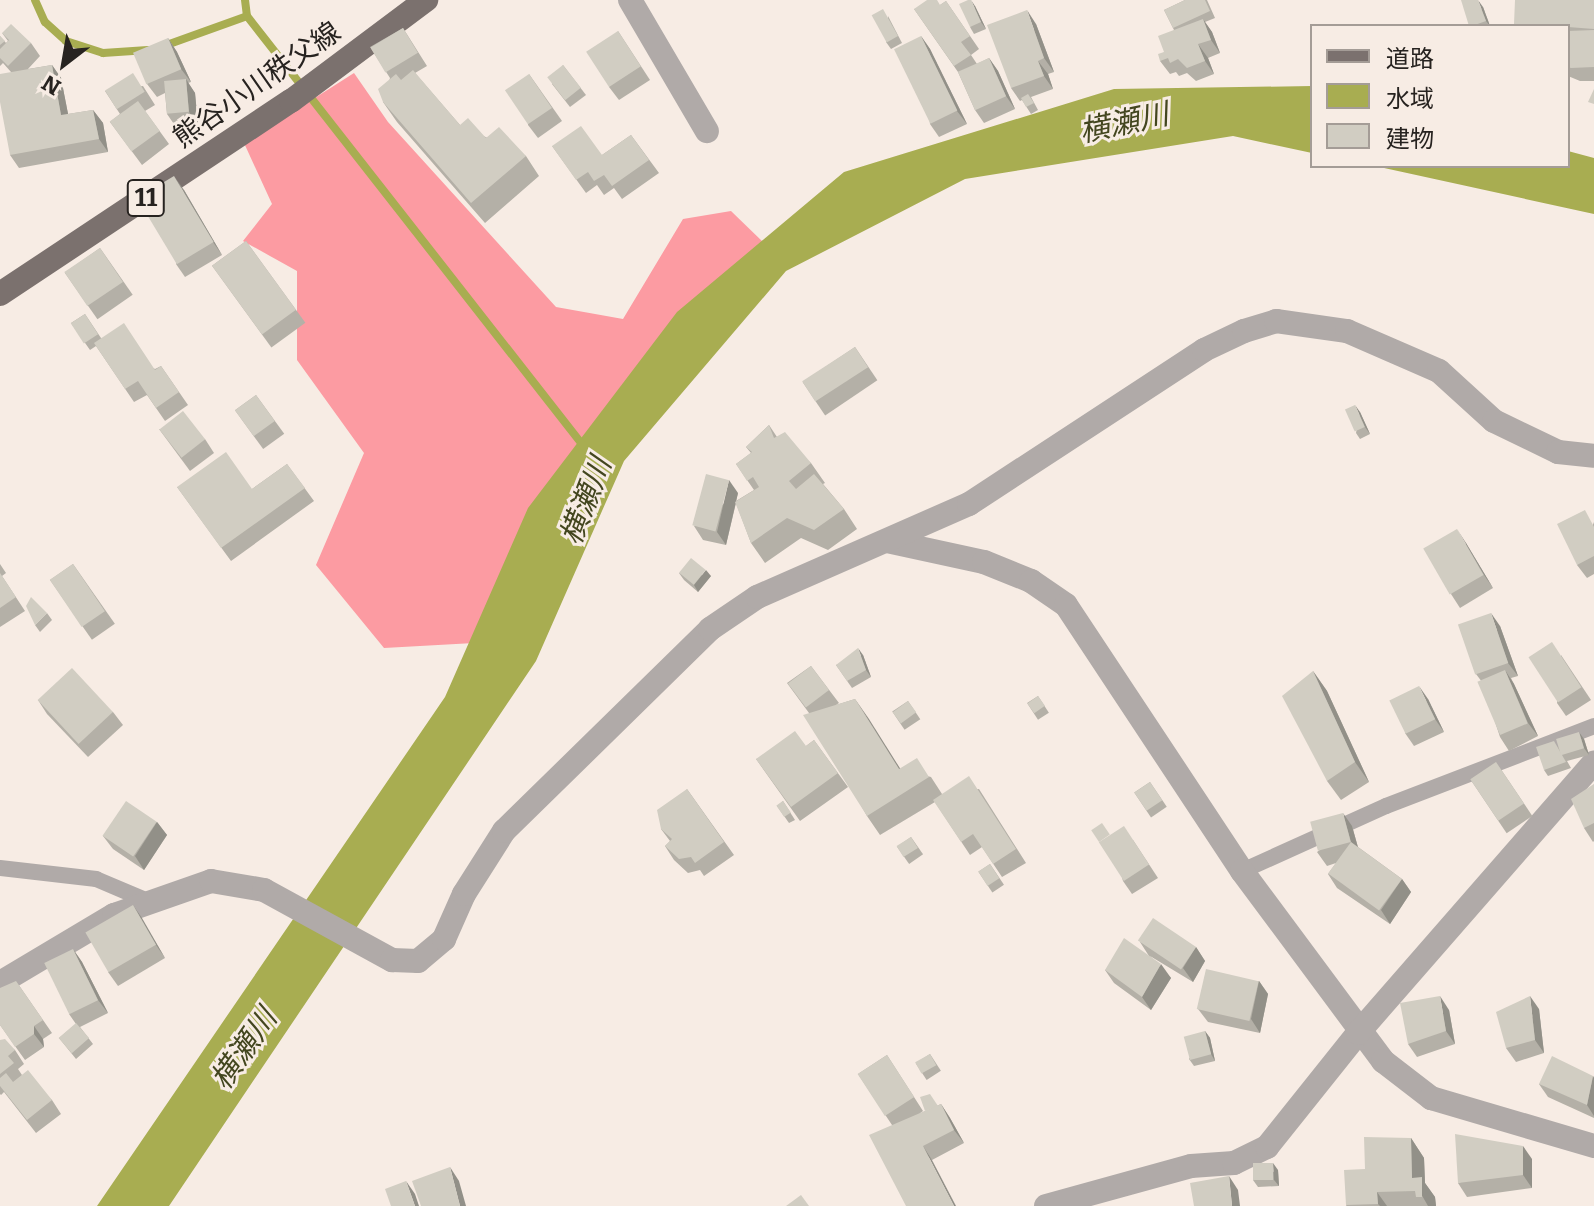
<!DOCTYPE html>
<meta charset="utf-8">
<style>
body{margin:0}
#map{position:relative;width:1594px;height:1206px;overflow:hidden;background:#f7ece4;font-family:Bitter,"Noto Sans JP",serif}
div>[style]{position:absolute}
.forest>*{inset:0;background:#fc9ba2}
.water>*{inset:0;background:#a8ad51}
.stream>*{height:8px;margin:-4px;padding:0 4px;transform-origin:4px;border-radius:4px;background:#a8ad51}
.lane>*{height:16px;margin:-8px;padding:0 8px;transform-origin:8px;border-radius:8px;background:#b0aaa8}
.street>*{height:24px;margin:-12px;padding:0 12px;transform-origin:12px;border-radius:12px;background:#b0aaa8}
.primary>*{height:24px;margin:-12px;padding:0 12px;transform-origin:12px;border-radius:12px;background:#7b716e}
.wall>*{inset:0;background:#b4b0a7;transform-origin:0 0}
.shaded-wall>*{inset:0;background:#929088}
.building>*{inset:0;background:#d1cdc2;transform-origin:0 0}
span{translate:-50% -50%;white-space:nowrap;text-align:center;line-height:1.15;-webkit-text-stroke:6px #f7ece4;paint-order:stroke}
.shield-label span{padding:2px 6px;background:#f7ece4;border:2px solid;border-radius:6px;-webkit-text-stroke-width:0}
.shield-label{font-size:26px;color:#272320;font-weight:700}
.street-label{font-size:28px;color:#272320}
.water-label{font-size:30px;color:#43461f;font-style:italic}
.legend{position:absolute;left:1310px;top:24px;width:260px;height:144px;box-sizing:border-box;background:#f7ece4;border:2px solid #a49c96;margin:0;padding:10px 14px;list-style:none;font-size:24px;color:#272320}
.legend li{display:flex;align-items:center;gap:16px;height:40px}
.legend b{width:40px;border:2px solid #a49c96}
.north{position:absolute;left:24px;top:24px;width:80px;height:80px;-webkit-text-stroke:6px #f7ece4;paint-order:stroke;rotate:211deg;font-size:22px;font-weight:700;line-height:32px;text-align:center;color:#272320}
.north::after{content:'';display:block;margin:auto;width:28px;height:36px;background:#272320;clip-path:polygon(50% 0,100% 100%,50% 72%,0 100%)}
</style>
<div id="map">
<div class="forest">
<div style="clip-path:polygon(354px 73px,388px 122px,556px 307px,623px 319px,683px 219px,731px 211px,764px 243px,474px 643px,384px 648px,316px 565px,364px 453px,297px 360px,297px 271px,243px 241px,272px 204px,244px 143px)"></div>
</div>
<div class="water">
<div style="clip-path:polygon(1312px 86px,1312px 153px,1233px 136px,965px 179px,786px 271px,624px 461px,536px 661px,169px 1206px,97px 1206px,445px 697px,528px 508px,677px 312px,844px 172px,1114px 89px)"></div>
<div style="clip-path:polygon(1568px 151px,1594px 158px,1594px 214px,1375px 166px,1568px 166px)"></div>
</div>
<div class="stream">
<div style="left:35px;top:0;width:24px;rotate:66deg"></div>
<div style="left:45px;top:22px;width:28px;rotate:42deg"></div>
<div style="left:66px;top:41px;width:39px;rotate:18deg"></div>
<div style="left:103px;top:53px;width:45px;rotate:-3.8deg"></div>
<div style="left:245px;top:0;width:16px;rotate:83deg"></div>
<div style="left:247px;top:16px;width:549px;rotate:51.96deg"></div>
<div style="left:161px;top:47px;width:91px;rotate:-19.8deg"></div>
</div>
<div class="lane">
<div style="left:0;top:868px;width:97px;rotate:6.5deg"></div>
<div style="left:96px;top:879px;width:56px;rotate:22.9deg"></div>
<div style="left:1242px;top:871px;width:158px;rotate:-24.3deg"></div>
<div style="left:1386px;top:806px;width:223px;rotate:-21deg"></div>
</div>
<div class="street">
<div style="left:630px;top:0;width:152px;rotate:59.6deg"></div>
<div style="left:887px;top:541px;width:99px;rotate:12.2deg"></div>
<div style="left:984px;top:562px;width:51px;rotate:22deg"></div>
<div style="left:1031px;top:581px;width:42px;rotate:34.4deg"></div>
<div style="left:1066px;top:605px;width:319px;rotate:56.5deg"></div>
<div style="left:1242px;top:871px;width:237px;rotate:53.4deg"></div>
<div style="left:1383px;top:1061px;width:61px;rotate:37.6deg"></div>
<div style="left:1431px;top:1098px;width:170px;rotate:16.4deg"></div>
<div style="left:0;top:983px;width:133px;rotate:-30.8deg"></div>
<div style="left:114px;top:915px;width:103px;rotate:-19.3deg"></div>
<div style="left:211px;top:881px;width:54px;rotate:9.6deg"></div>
<div style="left:264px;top:890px;width:146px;rotate:28.7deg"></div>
<div style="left:392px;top:960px;width:26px;rotate:2deg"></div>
<div style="left:418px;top:961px;width:34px;rotate:-40deg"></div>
<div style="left:444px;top:939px;width:49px;rotate:-66deg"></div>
<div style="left:464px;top:894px;width:75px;rotate:-57.6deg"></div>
<div style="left:504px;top:831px;width:289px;rotate:-44.4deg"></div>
<div style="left:710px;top:629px;width:57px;rotate:-34.2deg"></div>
<div style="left:757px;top:597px;width:232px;rotate:-23.7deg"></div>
<div style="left:969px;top:504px;width:281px;rotate:-33.2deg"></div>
<div style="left:1204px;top:350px;width:44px;rotate:-25.4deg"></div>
<div style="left:1244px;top:331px;width:34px;rotate:-17deg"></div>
<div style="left:1276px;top:321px;width:72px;rotate:8deg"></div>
<div style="left:1347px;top:331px;width:100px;rotate:23.5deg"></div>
<div style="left:1439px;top:371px;width:74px;rotate:42.3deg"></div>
<div style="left:1494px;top:421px;width:71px;rotate:25.8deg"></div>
<div style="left:1558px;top:452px;width:36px;rotate:6deg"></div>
<div style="left:1046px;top:1206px;width:150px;rotate:-15.4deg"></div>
<div style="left:1191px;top:1166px;width:43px;rotate:-4deg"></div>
<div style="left:1234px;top:1163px;width:37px;rotate:-26deg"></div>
<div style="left:1267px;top:1147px;width:146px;rotate:-51.4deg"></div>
<div style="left:1358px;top:1033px;width:359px;rotate:-48.9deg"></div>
</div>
<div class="primary">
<div style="left:0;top:294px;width:349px;rotate:-33.6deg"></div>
<div style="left:291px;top:101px;width:169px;rotate:-36.8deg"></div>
</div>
<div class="wall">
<div style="clip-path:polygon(1185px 0,1207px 0,1215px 18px,1205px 22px,1212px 32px,1220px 53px,1208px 58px,1214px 74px,1196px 81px,1187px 73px,1179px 76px,1176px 72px,1170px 74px,1160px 61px,1174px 30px,1164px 10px)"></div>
<div style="clip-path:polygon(1594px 0,1594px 81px,1580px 81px,1568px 76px,1568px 26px,1515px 26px,1514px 24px)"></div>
<div style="clip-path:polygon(946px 1px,979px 49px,971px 55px,977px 64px,989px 58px,998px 71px,1015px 109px,984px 123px,975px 110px,958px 72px,914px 9px,940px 5px)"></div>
<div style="clip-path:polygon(975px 6px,986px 29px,974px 34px,970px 27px)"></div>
<div style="clip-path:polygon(1483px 7px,1490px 26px,1469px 26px)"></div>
<div style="clip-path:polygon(888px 16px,902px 43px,891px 49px,886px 42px)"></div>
<div style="clip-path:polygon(1036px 24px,1054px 72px,1048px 74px,1053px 89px,1031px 97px,1038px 110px,1031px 114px,1022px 100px,1020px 101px,1011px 88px)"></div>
<div style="clip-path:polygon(403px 28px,427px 66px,415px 73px,460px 125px,526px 156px,539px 176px,485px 223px,397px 122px,383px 102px,390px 78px,370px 47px)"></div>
<div style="clip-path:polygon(618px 31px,650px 80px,619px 100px,609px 87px)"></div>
<div style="clip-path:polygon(2px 33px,31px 43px,40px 56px,28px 69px,52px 65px,61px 78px,68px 114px,93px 110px,103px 123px,108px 152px,19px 168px,10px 155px,11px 72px,3px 63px,0 66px,0 36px,6px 43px,8px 41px)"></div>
<div style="clip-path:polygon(921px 36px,930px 49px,967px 124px,939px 137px,930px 124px)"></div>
<div style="clip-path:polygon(168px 38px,177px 52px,191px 82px,188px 83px,195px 93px,198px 125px,176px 127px,167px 114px,165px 93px,157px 97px,147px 84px)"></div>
<div style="clip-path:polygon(563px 65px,586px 95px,570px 107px,552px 84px)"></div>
<div style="clip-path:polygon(529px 74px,562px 121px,538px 138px,528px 125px)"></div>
<div style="clip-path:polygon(143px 86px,155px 105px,145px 111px,169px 144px,142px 165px,110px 122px,120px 114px,105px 91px)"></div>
<div style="clip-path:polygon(631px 135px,659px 173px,622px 199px,614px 188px,604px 195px,597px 185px,586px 193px,552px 146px,602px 155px)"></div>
<div style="clip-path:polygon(184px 190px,222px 255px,185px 277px,176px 264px)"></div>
<div style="left:246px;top:241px;width:101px;height:42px;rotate:54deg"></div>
<div style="left:100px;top:248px;width:57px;height:43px;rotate:55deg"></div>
<div style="clip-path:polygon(85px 314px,101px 338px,155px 369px,161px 366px,188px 405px,165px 421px,147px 395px,134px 402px,96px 346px,90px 350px,71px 323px)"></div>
<div style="left:855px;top:347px;width:40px;height:63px;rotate:56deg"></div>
<div style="left:256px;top:395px;width:48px;height:26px;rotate:54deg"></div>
<div style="clip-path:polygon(1360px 412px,1370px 434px,1360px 439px,1356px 433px)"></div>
<div style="clip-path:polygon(769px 425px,777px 437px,811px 463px,825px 483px,823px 484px,844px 509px,857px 529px,828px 550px,801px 538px,765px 563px,751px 543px,736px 503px,726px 545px,703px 540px,694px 526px,738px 493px,736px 501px,754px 490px,736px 464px,751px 453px,746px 447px)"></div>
<div style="clip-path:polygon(159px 429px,205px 439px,214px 453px,190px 471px)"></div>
<div style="clip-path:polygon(287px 464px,314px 501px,231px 561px,177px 487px,252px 489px)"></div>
<div style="clip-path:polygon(1594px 522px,1594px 574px,1587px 578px,1577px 565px)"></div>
<div style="clip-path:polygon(1466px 543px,1493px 588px,1460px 608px,1451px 594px)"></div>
<div style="clip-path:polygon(0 564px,6px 573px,2px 576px,25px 611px,0 627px)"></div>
<div style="left:73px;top:564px;width:73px;height:28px;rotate:55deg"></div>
<div style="clip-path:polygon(679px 573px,711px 576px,698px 592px,684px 580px)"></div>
<div style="clip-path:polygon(47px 613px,52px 620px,40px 632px,35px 625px)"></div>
<div style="clip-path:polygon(1500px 626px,1518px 676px,1511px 678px,1514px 684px,1538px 736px,1509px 751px,1500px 737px,1482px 682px,1476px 674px)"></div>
<div style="clip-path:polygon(863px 655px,871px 677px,852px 688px,836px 665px)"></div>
<div style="clip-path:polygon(1561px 655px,1591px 700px,1566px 716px,1557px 703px)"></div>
<div style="clip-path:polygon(811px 666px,839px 703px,836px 705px,855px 699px,900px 769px,931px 777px,942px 794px,979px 789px,1026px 863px,1002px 877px,982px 847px,970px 855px,935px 802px,880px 835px,867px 816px,809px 713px,787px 683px)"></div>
<div style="clip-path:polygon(1313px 671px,1327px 691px,1369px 782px,1341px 800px,1327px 781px)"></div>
<div style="left:1038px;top:696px;width:20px;height:13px;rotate:57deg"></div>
<div style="clip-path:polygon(1428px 699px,1444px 732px,1414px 746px,1405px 733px)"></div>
<div style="clip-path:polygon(38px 700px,113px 712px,123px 725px,88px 757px,47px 714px)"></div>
<div style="left:908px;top:701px;width:22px;height:19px;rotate:56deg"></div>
<div style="clip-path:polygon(1584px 739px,1589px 755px,1567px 761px,1571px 768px,1548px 776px,1544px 770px,1558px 746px)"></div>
<div style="clip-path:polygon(814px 740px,848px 787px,800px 821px,756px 759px,806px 746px)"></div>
<div style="left:1496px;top:762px;width:65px;height:31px;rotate:56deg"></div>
<div style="left:1150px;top:782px;width:30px;height:19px;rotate:56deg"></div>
<div style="clip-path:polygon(1594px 784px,1594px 841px,1593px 842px,1584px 828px)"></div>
<div style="clip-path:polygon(687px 789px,734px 855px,704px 876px,700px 870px,688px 873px,674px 860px,665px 846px,670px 841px,661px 829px)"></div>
<div style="clip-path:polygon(783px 801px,795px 820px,789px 823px,777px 806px)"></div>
<div style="clip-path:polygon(157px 822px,167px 835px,144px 870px,113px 849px,103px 836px)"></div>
<div style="clip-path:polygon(1352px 826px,1358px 847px,1402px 879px,1411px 892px,1390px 924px,1337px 888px,1328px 874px,1336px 863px,1327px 866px,1317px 852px)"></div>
<div style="clip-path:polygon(1110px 835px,1133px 840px,1158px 878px,1132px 894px,1123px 881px)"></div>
<div style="left:911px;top:837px;width:21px;height:17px;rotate:55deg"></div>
<div style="left:990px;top:864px;width:25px;height:14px;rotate:56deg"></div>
<div style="clip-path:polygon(133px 905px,165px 958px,118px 986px,108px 972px)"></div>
<div style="clip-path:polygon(1140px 942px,1196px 947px,1205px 961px,1193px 982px,1150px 956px,1171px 978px,1151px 1010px,1114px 983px,1105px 970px,1149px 956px)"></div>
<div style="clip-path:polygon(73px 949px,82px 962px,108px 1013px,80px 1027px,93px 1044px,76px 1059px,59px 1038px,76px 1024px,69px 1014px)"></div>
<div style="clip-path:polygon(16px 981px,52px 1033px,43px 1039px,44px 1047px,25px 1060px,0 1025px)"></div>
<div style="clip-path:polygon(1259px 981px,1268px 994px,1260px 1033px,1208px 1022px,1198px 1009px)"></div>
<div style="clip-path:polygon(1539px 1009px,1544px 1053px,1516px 1062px,1506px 1048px)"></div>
<div style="clip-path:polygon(1449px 1010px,1455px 1044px,1417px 1057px,1408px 1044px)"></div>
<div style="clip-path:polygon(1205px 1031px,1210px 1038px,1215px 1061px,1194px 1066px,1189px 1059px)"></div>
<div style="clip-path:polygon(0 1040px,15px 1050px,24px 1064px,18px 1069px,22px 1075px,52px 1100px,61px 1114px,36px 1133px,4px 1092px,1px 1095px,0 1094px)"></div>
<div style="left:930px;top:1054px;width:20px;height:17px;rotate:57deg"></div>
<div style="clip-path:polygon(887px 1055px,923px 1111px,919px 1114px,941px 1104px,950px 1118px,964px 1143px,932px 1160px,892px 1125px,858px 1074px)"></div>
<div style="clip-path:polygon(1593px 1076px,1594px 1078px,1594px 1118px,1548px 1097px,1539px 1084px)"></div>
<div style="clip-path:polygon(1411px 1138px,1424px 1158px,1425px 1183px,1435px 1197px,1436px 1206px,1346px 1206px,1365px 1169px)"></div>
<div style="clip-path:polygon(1532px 1159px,1532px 1188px,1467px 1197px,1458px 1183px)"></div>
<div style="clip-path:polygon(1278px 1170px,1279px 1186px,1258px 1187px,1253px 1180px)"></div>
</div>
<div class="shaded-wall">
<div style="clip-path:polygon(971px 0,975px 6px,986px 29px,981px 22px)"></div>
<div style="clip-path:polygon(1478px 0,1483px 7px,1490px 26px,1486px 21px)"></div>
<div style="clip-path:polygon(1027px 10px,1036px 24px,1054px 72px,1044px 58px)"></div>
<div style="clip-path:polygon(1203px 19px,1212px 32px,1220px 53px,1211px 40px)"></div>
<div style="clip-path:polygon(921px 36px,930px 49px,967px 124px,957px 111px)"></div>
<div style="clip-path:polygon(168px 38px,177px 52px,191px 82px,181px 69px)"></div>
<div style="clip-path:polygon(1198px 44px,1208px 58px,1214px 74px,1205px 61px)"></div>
<div style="clip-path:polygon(989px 58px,998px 71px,1015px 109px,1006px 96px)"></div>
<div style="clip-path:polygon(1038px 61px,1048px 74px,1053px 89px,1044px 76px)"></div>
<div style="clip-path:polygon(52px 65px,61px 78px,71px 129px,61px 115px)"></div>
<div style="clip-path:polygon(186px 79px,195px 93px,198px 125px,189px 112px)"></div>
<div style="clip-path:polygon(93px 110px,103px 123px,108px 152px,99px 139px)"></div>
<div style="clip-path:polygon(174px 176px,184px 190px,222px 255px,213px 242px)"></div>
<div style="clip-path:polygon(1355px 405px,1360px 412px,1370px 434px,1365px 427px)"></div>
<div style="clip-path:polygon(729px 480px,738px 493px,726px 545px,717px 532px)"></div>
<div style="clip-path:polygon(1457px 529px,1466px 543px,1493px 588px,1484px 575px)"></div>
<div style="clip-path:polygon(706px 570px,711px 576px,698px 592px,694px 585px)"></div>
<div style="clip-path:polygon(1491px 613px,1500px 626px,1518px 676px,1508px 663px)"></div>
<div style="clip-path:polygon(858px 648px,863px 655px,871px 677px,866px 670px)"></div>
<div style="clip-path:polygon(1505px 670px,1514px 684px,1538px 736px,1528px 723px)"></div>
<div style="clip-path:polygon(1313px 671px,1327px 691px,1369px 782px,1355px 762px)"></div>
<div style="clip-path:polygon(1419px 686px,1428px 699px,1444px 732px,1435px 719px)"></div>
<div style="clip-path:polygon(855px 699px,869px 719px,913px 789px,899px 769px)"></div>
<div style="clip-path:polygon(1579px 732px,1584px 739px,1589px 755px,1584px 748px)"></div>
<div style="clip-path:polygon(1343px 813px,1352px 826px,1360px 855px,1351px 842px)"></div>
<div style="clip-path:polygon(157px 822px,167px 835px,144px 870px,135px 856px)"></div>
<div style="clip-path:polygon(1402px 879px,1411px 892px,1390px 924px,1381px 910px)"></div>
<div style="clip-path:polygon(133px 905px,142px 918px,165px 958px,156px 945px)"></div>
<div style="clip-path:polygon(1196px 947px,1205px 961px,1193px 982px,1183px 968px)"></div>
<div style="clip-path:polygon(73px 949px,82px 962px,108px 1013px,98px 1000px)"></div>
<div style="clip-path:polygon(1161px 964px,1171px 978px,1151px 1010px,1142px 997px)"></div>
<div style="clip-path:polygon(1259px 981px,1268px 994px,1260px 1033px,1251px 1019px)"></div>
<div style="clip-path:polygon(1440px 996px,1449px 1010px,1455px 1044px,1446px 1031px)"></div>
<div style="clip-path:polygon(1530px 996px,1539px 1009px,1544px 1053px,1535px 1040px)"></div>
<div style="clip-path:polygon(34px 1026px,43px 1039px,44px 1047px,34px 1034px)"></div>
<div style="clip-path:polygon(1205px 1031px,1210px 1038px,1215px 1061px,1211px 1054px)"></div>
<div style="clip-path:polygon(1593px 1076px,1594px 1078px,1594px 1116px,1587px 1105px)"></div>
<div style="clip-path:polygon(941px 1104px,950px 1118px,964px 1143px,954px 1130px)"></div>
<div style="clip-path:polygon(1411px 1138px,1424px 1158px,1425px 1183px,1435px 1197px,1436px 1206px,1428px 1206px,1412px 1178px)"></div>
<div style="clip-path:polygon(923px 1146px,932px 1160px,956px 1206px,954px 1206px)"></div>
<div style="clip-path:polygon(1523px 1146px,1532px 1159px,1532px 1188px,1523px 1175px)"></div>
<div style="clip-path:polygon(1273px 1163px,1278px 1170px,1279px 1186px,1274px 1180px)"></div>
<div style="clip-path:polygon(450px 1167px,459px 1181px,466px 1206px,460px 1206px)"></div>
<div style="clip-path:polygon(1229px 1176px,1238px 1190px,1240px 1206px,1232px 1206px)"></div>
<div style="clip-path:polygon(406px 1181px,415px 1194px,419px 1206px,415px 1206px)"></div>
<div style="clip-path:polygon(1377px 1192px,1387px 1206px,1380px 1206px,1378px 1204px)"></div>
</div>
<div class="building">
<div style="clip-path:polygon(927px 0,937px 0,940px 5px,946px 1px,970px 36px,961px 42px,971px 55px,954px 66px,914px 9px)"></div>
<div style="clip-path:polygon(968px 0,971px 0,981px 22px,970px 27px,959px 4px)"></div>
<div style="clip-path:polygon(1185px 0,1205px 0,1210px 11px,1173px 28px,1164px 10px)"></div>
<div style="clip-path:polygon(1461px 0,1478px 0,1486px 21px,1472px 26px,1469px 26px)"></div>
<div style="clip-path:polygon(1515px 0,1594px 0,1594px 29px,1568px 27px,1568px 26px,1514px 24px)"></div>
<div style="left:883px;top:9px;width:31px;height:13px;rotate:61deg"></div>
<div style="clip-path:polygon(1027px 10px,1044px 58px,1038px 61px,1044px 76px,1011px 88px,987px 25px)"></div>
<div style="clip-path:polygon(1203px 19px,1211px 40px,1198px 44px,1205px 61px,1187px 68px,1178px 59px,1170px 63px,1168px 58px,1160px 61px,1158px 54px,1164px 52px,1158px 36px)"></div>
<div style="clip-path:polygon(11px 24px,31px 43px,8px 66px,0 58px,0 49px,9px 40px,2px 33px)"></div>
<div style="left:403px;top:28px;width:29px;height:38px;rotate:59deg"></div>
<div style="clip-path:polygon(1594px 30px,1594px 67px,1571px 68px,1568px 67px,1568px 31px)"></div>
<div style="left:618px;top:31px;width:42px;height:38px;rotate:57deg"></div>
<div style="clip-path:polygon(0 36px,5px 41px,0 45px)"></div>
<div style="left:921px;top:36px;width:83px;height:30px;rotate:64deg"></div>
<div style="left:168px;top:38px;width:34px;height:38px;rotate:67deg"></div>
<div style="left:989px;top:58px;width:42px;height:34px;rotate:66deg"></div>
<div style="clip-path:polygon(52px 65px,61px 115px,93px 110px,99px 139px,10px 155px,0 102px,0 74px)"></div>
<div style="left:563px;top:65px;width:29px;height:20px;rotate:52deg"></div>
<div style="clip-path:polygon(413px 70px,460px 125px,468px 118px,486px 138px,499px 127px,526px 156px,471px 203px,383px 102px,378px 89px,396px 74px,401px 80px)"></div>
<div style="left:133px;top:73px;width:22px;height:33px;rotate:58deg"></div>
<div style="left:529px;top:74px;width:41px;height:29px;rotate:56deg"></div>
<div style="left:186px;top:79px;width:33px;height:22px;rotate:85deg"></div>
<div style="clip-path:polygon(1594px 89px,1594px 104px,1588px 102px)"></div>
<div style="clip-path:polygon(1028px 94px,1034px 103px,1026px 107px,1021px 98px)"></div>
<div style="left:138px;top:101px;width:37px;height:35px;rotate:54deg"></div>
<div style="clip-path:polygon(581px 126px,602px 155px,631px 135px,649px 160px,612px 186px,604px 175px,594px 181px,588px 172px,576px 180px,552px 146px)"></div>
<div style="left:174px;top:176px;width:77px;height:43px;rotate:59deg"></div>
<div style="left:246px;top:241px;width:85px;height:42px;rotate:54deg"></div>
<div style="left:100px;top:248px;width:41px;height:43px;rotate:56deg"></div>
<div style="left:85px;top:314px;width:24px;height:17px;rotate:57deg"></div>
<div style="clip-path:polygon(124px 323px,155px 370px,161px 366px,179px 392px,156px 408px,138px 381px,125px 389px,94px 343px)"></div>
<div style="left:855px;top:347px;width:24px;height:63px;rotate:57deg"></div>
<div style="left:256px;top:395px;width:32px;height:26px;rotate:54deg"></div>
<div style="left:1355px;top:405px;width:24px;height:11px;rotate:66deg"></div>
<div style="left:183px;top:411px;width:36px;height:30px;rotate:52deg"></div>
<div style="clip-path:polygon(769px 425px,774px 438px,785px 432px,811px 463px,789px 481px,796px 489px,814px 474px,844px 509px,814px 530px,787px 518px,751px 543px,735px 502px,759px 487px,753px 477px,747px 481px,736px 464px,752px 452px,746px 447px)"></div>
<div style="clip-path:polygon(226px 452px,252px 489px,287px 464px,305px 488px,221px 548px,177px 487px)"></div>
<div style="left:706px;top:474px;width:24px;height:53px;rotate:15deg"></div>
<div style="clip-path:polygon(1585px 510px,1594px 527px,1594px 556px,1577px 565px,1557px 524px)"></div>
<div style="left:1457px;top:529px;width:53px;height:39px;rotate:60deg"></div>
<div style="left:691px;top:558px;width:19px;height:19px;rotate:39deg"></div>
<div style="left:73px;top:564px;width:57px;height:28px;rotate:56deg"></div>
<div style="clip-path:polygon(0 573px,16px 597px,0 608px)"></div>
<div style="clip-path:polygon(31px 597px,47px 613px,35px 625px,26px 606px)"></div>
<div style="left:1491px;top:613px;width:53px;height:35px;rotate:71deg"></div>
<div style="left:1552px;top:642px;width:54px;height:28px;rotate:57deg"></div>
<div style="clip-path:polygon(858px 648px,866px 670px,847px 681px,836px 665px)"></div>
<div style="left:811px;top:666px;width:30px;height:29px;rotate:53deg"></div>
<div style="left:72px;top:668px;width:60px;height:47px;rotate:47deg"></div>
<div style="left:1505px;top:670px;width:58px;height:30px;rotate:67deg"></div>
<div style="clip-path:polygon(1313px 671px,1355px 762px,1327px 781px,1282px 696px)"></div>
<div style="left:1419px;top:686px;width:37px;height:33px;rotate:64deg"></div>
<div style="left:1038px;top:696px;width:12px;height:13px;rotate:55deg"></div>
<div style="clip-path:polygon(855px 699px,899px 769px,917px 758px,929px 777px,867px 816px,803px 715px)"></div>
<div style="left:908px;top:701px;width:14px;height:19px;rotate:54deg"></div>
<div style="clip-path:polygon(795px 731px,806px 746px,814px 740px,838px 773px,791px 807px,756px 759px)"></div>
<div style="left:1579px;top:732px;width:17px;height:24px;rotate:73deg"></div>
<div style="clip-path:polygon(1554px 741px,1566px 762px,1544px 770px,1536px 747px)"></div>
<div style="left:1496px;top:762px;width:50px;height:31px;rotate:56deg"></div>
<div style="clip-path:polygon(969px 776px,1016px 849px,993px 864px,973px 834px,961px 842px,933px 800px)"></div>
<div style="left:1150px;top:782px;width:22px;height:19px;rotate:56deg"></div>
<div style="clip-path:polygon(1594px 784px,1594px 823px,1584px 828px,1571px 799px)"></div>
<div style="clip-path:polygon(687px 789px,724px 842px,695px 863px,691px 857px,679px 859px,665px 846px,672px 839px,661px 829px,657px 810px)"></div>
<div style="left:126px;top:801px;width:37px;height:42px;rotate:34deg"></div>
<div style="left:783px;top:801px;width:14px;height:8px;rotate:56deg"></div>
<div style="left:1343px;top:813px;width:30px;height:34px;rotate:75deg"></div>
<div style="left:1102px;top:823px;width:14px;height:13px;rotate:56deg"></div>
<div style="left:1124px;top:826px;width:46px;height:30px;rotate:57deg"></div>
<div style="left:911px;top:837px;width:13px;height:17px;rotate:58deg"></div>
<div style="left:1351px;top:842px;width:63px;height:39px;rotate:36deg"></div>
<div style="left:990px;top:864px;width:17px;height:14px;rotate:57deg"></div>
<div style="left:133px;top:905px;width:46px;height:55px;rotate:60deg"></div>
<div style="left:1153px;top:918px;width:52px;height:27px;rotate:34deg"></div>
<div style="clip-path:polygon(1124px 938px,1161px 964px,1142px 997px,1105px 970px)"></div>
<div style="left:73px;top:949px;width:57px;height:32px;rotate:64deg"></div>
<div style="left:1206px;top:969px;width:54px;height:41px;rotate:13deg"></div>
<div style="clip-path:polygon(16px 981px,43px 1020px,34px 1026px,34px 1034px,15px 1047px,0 1025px,0 988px)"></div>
<div style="clip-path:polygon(1440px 996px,1446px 1031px,1408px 1044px,1400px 1003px)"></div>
<div style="clip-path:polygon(1530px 996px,1535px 1040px,1506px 1048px,1496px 1012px)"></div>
<div style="left:76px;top:1023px;width:20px;height:23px;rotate:49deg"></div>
<div style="left:1205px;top:1031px;width:24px;height:22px;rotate:75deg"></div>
<div style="clip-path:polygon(5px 1039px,15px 1050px,8px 1056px,14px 1063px,0 1074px,0 1040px)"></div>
<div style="left:930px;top:1054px;width:13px;height:17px;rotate:61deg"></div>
<div style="left:887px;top:1055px;width:50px;height:35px;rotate:57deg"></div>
<div style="clip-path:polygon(1552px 1056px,1593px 1076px,1587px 1105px,1539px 1084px)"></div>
<div style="clip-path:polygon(28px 1070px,52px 1100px,27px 1120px,0 1086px,0 1078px,6px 1073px,13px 1082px)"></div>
<div style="clip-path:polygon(930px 1094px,938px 1106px,925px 1111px,920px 1097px)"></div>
<div style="clip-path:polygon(941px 1104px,954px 1130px,923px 1146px,954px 1206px,906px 1206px,869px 1135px)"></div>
<div style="clip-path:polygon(1455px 1134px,1523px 1146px,1523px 1175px,1458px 1183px)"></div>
<div style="clip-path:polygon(1364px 1137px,1411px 1138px,1412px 1178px,1422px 1177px,1422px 1197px,1416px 1197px,1415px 1191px,1377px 1192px,1378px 1204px,1346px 1205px,1344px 1170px,1365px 1169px)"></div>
<div style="left:1253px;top:1163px;width:20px;height:17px"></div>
<div style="clip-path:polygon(450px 1167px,460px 1206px,421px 1206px,412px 1181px)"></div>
<div style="clip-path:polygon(1229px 1176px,1232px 1206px,1194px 1206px,1190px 1183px)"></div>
<div style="clip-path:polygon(406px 1181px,415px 1206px,391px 1206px,385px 1189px)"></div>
<div style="clip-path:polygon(801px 1195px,809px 1206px,786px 1206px)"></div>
</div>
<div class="shield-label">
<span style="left:146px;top:198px">11</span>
</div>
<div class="street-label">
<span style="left:257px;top:85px;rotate:-35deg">熊谷小川秩父線</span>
</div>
<div class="water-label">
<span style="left:1124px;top:123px;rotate:-12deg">横瀬川</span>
<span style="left:586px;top:501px;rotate:-69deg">横瀬川</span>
<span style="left:244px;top:1049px;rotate:-55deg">横瀬川</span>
</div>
<ul class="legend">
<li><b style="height:10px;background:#7b716e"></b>道路</li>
<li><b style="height:22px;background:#a8ad51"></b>水域</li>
<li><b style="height:22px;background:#d1cdc2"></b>建物</li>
</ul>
<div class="north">N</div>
</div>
